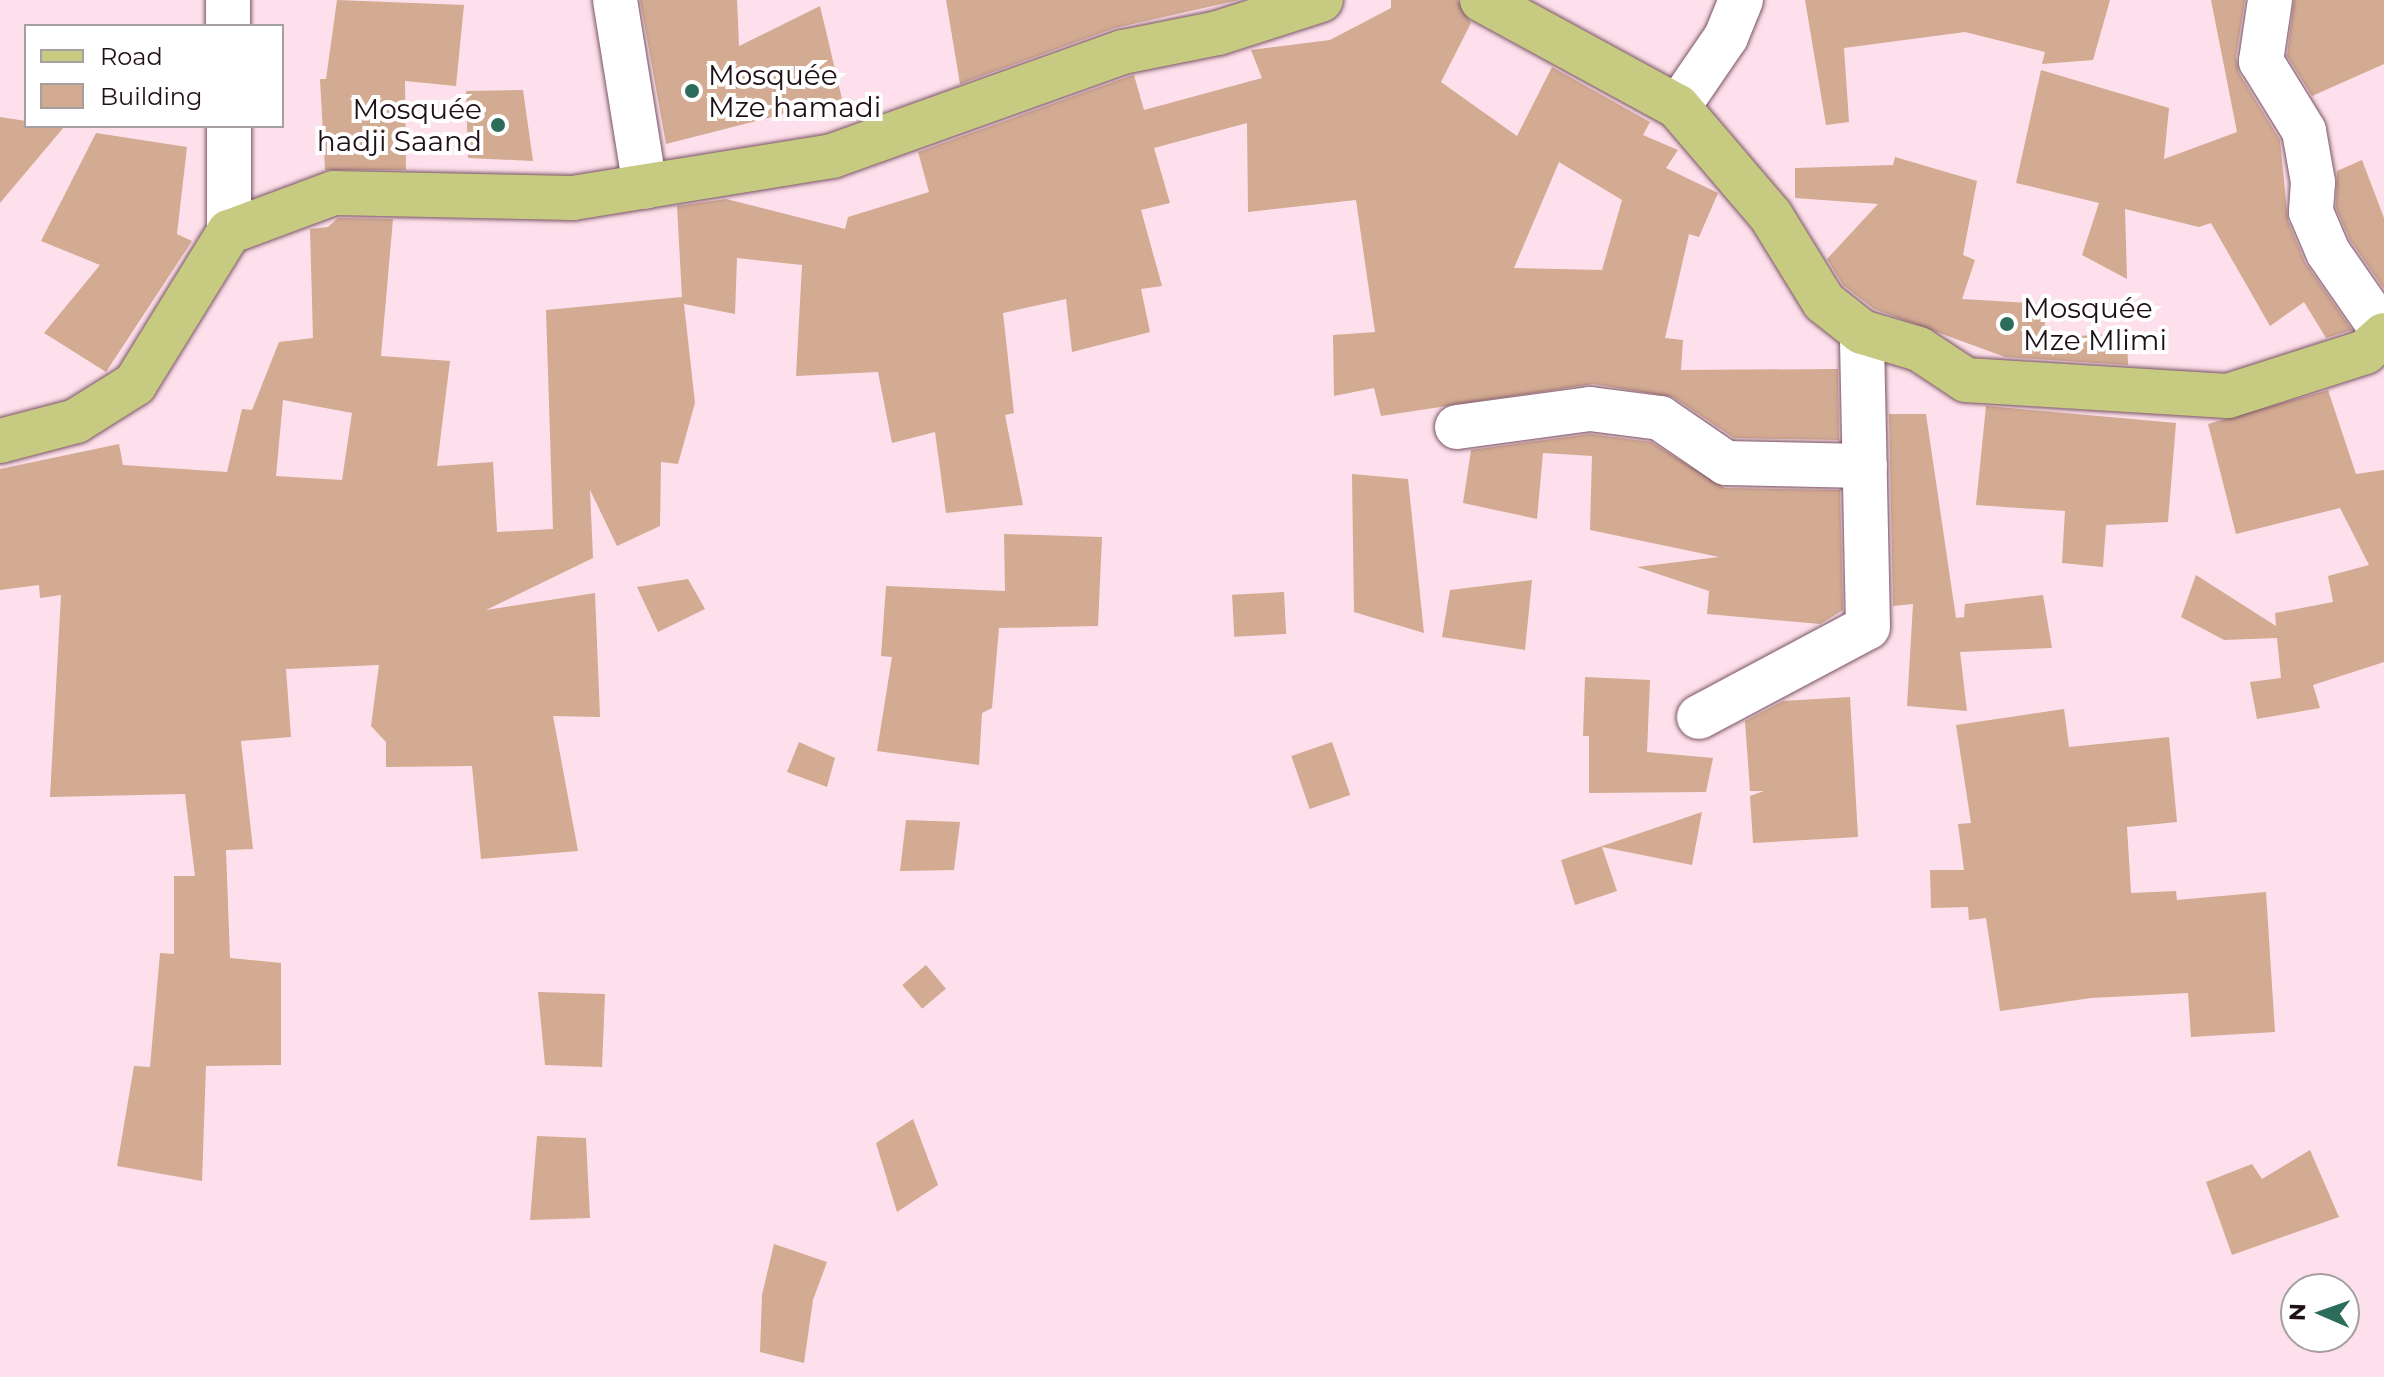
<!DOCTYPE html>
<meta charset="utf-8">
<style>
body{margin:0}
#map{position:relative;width:2384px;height:1377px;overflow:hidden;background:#fde0eb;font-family:Montserrat,sans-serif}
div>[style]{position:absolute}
.building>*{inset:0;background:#d3aa92;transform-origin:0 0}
.roads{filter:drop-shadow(0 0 2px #7a5363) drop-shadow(0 0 2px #7a5363)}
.minor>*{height:44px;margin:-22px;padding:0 22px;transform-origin:22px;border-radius:22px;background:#fff}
.major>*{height:44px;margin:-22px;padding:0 22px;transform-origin:22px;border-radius:22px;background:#c7cb82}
.dots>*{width:22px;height:22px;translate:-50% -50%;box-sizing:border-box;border:4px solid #fff;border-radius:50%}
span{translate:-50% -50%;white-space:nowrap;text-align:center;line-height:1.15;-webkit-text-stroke:8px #fff;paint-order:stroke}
.poi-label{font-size:28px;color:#201017}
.left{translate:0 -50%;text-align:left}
.right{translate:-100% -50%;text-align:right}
.legend{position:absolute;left:24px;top:24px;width:260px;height:104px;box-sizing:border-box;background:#fff;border:2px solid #a69fa2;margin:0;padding:10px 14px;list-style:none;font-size:24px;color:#201017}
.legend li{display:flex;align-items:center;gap:16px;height:40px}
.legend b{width:40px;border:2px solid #a69fa2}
.north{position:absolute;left:2280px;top:1273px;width:80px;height:80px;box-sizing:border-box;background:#fff;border:2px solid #a69fa2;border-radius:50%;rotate:272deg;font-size:22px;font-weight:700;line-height:32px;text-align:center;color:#201017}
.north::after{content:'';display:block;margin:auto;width:28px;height:36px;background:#2c6c5b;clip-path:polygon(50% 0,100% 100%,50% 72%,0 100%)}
</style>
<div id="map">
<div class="building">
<div style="clip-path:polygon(337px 0,464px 5px,456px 86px,405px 81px,406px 170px,325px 170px,320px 79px,326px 79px)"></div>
<div style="clip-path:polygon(640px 0,737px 0,739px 46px,820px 6px,842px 99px,666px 144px)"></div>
<div style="clip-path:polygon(946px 0,1239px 0,1115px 28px,960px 84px)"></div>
<div style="clip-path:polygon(evenodd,1391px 0,1457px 0,1471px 23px,1441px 82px,1517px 136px,1552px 67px,1650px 122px,1643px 135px,1678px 150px,1666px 168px,1718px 193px,1699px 237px,1689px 234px,1665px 338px,1683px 340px,1681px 370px,1838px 369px,1839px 440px,1734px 438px,1673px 397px,1593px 384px,1381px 416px,1374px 388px,1334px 396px,1333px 335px,1375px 332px,1356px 200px,1248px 212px,1247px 123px,1154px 148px,1170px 203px,1141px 210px,1162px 286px,1141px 289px,1150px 332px,1072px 352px,1066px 299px,1003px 313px,1014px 413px,1005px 415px,1023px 505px,946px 513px,935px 432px,892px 443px,878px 372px,796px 376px,802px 265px,737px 258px,735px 314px,684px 304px,695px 403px,678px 464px,661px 462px,660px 526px,617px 546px,590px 490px,593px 558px,486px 610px,595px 593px,600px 717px,553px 716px,578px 851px,481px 859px,472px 766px,386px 767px,386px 742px,371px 726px,379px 665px,286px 669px,291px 737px,241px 741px,253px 849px,226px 850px,230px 958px,281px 963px,281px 1065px,206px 1066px,202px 1181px,117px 1166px,134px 1066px,150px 1067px,160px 953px,174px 954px,174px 876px,195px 876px,185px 794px,50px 797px,61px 595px,40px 598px,39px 585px,0 590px,0 469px,119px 444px,123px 465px,227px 472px,242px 409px,252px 410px,279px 342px,313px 338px,310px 229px,328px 227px,338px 218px,393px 219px,381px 356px,450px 361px,437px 466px,493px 462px,497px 532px,553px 529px,546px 310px,682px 297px,677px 206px,726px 199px,845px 229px,848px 217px,929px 192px,918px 152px,1130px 76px,1134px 75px,1144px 110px,1262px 78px,1251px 50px,1330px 40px,1391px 8px,1391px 0,1559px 162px,1622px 200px,1602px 270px,1514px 268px,1559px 162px,1391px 0,283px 400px,352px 413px,342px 480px,276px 476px,283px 400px)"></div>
<div style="clip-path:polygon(1805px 0,2110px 0,2093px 60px,2042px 64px,2045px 52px,1965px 32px,1844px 48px,1849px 122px,1826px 125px)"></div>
<div style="clip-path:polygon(2211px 0,2245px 0,2236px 57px,2239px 73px,2280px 140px,2288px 221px,2305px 262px,2352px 330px,2326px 338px,2304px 302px,2270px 326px,2211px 223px,2199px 227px,2125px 209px,2127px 279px,2082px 255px,2099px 203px,2016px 183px,2041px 70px,2169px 108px,2164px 159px,2237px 132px)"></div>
<div style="clip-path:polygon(2294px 0,2384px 0,2384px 64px,2312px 96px,2287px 56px)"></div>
<div style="clip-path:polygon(523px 90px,533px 161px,468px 158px,466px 91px)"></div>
<div style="clip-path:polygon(0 117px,26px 121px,26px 126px,64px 127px,0 203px)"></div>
<div style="clip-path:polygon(96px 133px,187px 147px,177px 234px,192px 241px,106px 372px,44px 333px,100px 265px,41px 241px)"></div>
<div style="clip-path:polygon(1895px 157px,1977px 181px,1963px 255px,1975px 260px,1962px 299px,2046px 304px,2044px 338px,2127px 333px,2128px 365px,2005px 357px,1874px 309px,1843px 285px,1827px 259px,1878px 204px,1795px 198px,1795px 168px,1893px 165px)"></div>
<div style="clip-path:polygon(2362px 160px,2384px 218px,2384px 289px,2350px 240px,2336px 208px,2337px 171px)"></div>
<div style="clip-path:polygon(2328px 390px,2356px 474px,2384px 470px,2384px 662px,2313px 685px,2320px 708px,2257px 719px,2250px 682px,2281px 678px,2277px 638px,2224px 640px,2181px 617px,2196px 575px,2276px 626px,2275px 613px,2333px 602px,2328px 576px,2369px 565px,2340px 508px,2236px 534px,2208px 424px)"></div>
<div style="clip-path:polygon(1986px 406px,2176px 423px,2168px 522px,2106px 525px,2103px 567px,2062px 563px,2065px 511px,1976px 505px)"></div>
<div style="clip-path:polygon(1889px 414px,1926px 414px,1956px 618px,1964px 617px,1965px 604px,2043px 595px,2052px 648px,1960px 652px,1967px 711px,1907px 706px,1913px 604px,1893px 606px)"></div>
<div style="clip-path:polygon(1590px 434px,1651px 442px,1725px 488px,1840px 490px,1843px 610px,1820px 624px,1707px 614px,1709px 591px,1637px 567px,1719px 557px,1590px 530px,1592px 456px,1543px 453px,1537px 519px,1463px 503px,1471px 450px)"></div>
<div style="clip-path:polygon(1352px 474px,1408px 479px,1424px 633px,1354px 612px)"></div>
<div style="clip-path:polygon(1004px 534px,1102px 537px,1098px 626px,999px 628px,992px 708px,982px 713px,979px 765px,877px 751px,892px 657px,881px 656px,886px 586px,1005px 591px)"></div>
<div style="clip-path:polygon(688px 579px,705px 609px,658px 632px,637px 587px)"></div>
<div style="clip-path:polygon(1532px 580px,1525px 650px,1442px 637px,1450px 590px)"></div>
<div style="left:1284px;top:592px;width:42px;height:52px;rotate:87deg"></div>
<div style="clip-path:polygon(1585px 677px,1650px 680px,1647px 752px,1713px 758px,1706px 792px,1589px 793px,1589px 736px,1583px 736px)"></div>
<div style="clip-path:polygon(1850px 697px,1858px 837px,1753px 843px,1750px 796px,1764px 791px,1750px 791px,1745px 721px,1783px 701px)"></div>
<div style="clip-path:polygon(2064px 709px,2069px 747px,2169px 737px,2177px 822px,2127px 827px,2131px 893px,2176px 891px,2177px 900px,2266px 892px,2275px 1032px,2191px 1037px,2188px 993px,2091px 998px,2000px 1011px,1986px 918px,1969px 920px,1968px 907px,1931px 908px,1930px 870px,1964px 870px,1958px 824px,1971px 823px,1956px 725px)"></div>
<div style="clip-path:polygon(799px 742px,835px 758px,827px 787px,787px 772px)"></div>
<div style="left:1332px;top:742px;width:56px;height:43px;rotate:71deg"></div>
<div style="clip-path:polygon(1702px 812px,1692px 865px,1602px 847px,1617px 891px,1575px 905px,1561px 860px)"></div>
<div style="clip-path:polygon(906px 820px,960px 822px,954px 870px,900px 871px)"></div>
<div style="left:926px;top:965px;width:31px;height:31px;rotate:50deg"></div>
<div style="clip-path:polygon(538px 992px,605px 994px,602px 1067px,545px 1065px)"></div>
<div style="clip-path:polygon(913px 1119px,938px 1185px,897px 1212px,876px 1143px)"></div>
<div style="clip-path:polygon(537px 1136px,586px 1138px,590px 1218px,530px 1220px)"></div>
<div style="clip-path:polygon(2310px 1150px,2339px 1217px,2232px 1255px,2206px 1182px,2252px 1164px,2262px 1179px)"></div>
<div style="clip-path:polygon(774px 1244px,827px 1262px,813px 1300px,804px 1363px,760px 1352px,762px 1295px)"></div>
</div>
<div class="roads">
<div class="minor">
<div style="left:615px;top:0;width:189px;rotate:80.9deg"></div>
<div style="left:2270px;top:0;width:62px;rotate:98.4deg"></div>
<div style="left:2261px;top:61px;width:82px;rotate:58.4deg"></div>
<div style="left:2304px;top:131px;width:52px;rotate:80deg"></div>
<div style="left:2313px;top:182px;width:30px;rotate:94deg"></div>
<div style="left:2311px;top:212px;width:43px;rotate:67deg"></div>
<div style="left:2328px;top:252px;width:98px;rotate:55.3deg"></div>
<div style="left:228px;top:26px;width:26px;rotate:-90deg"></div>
<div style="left:1678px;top:107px;width:85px;rotate:-55.6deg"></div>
<div style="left:1726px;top:37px;width:40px;rotate:-68deg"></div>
<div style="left:229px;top:126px;width:106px;rotate:90deg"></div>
<div style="left:1457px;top:427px;width:134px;rotate:-7.7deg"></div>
<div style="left:1590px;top:409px;width:71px;rotate:7.3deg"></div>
<div style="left:1660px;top:418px;width:80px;rotate:34.3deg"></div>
<div style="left:1726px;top:463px;width:139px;rotate:1.2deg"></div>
<div style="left:1699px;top:717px;width:191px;rotate:-28deg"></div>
<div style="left:1868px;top:627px;width:295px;rotate:-91.2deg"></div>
</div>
<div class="major">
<div style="left:1482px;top:0;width:223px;rotate:28.6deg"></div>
<div style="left:1678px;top:107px;width:143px;rotate:49.5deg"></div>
<div style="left:1771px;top:216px;width:101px;rotate:58.4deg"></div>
<div style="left:1824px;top:302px;width:48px;rotate:38.3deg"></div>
<div style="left:1862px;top:332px;width:59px;rotate:16.6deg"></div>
<div style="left:1919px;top:349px;width:56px;rotate:33.4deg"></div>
<div style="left:1966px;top:380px;width:262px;rotate:3.5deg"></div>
<div style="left:2228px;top:396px;width:144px;rotate:-17.8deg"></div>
<div style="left:2365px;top:352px;width:25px;rotate:-42deg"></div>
<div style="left:0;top:441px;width:79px;rotate:-14.7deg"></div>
<div style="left:76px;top:421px;width:70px;rotate:-32.1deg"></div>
<div style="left:135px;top:384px;width:179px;rotate:-58.3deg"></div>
<div style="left:229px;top:232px;width:112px;rotate:-20.4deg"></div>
<div style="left:334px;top:193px;width:239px;rotate:1.2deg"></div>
<div style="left:573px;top:198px;width:262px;rotate:-9.2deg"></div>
<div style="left:832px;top:156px;width:309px;rotate:-19.7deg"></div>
<div style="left:1123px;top:52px;width:97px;rotate:-11.3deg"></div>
<div style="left:1218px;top:33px;width:108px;rotate:-17.8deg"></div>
</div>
</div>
<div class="dots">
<div style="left:692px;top:91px;background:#2c6c5b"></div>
<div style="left:498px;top:125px;background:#2c6c5b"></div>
<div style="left:2007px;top:324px;background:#2c6c5b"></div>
</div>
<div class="poi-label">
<span class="left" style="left:708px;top:91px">Mosquée<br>Mze hamadi</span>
<span class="right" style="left:482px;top:125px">Mosquée<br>hadji Saand</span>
<span class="left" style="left:2023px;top:324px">Mosquée<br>Mze Mlimi</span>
</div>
<ul class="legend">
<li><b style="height:10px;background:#c7cb82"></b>Road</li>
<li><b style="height:22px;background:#d3aa92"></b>Building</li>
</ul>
<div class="north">N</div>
</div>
